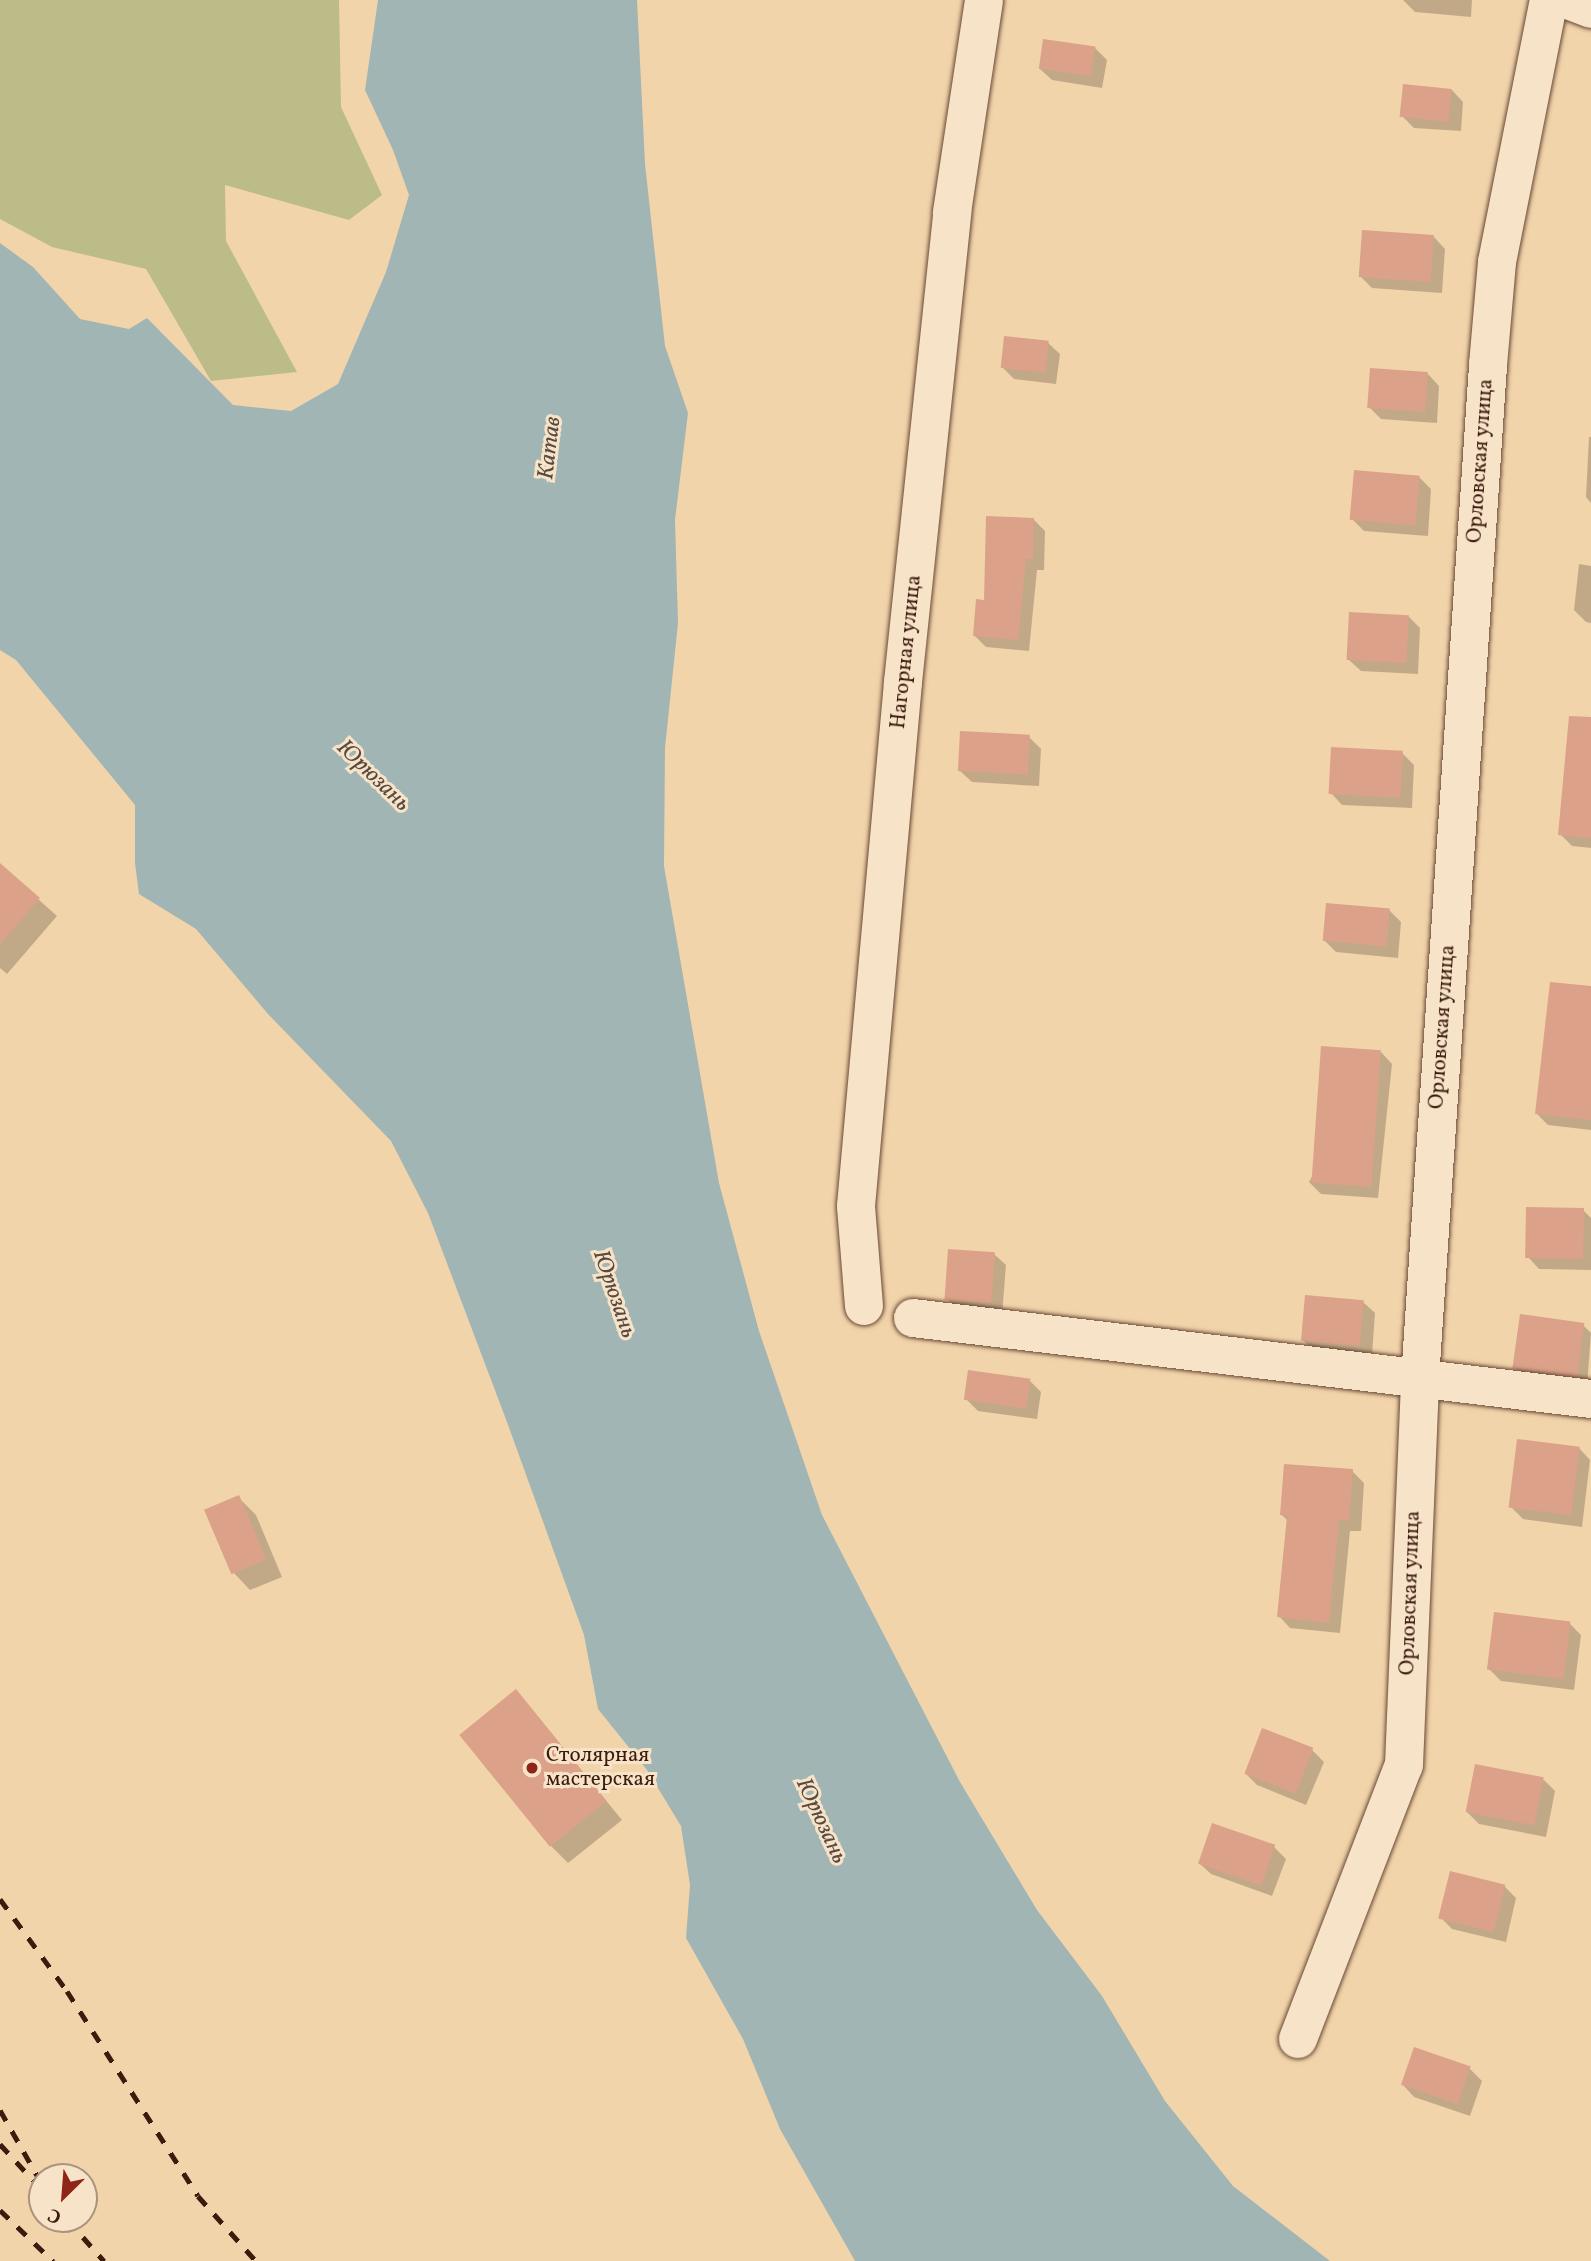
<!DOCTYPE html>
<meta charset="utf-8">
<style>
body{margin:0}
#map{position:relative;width:1591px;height:2261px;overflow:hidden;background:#f2d4ab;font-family:Vollkorn,serif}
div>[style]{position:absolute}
.green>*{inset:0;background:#bcbc88}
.water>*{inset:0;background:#a0b5b4}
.shadow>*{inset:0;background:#0003}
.building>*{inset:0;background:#dca189;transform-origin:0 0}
.roads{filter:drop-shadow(0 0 2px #684935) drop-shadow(0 0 2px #684935)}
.minor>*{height:38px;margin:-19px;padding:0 19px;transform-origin:19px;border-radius:19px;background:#f7e3c8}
.rail>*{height:5px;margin-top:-2.5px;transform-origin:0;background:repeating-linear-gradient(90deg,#3a1b0e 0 12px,transparent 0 24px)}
.dots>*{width:19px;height:19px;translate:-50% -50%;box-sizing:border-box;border:4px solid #f7e3c8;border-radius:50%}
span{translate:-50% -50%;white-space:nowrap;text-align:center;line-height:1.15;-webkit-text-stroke:6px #f7e3c8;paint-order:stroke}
.street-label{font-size:21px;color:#3a1b0e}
.poi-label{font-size:21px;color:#3a1b0e}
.left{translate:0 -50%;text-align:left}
.water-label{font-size:23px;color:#594940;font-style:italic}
.north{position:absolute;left:28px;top:2163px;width:70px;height:70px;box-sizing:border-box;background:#f7e3c8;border:2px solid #ab937e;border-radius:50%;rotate:205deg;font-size:19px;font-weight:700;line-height:28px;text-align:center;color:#3a1b0e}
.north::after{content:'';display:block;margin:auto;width:24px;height:32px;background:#8f2418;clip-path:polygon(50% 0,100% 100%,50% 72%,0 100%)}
</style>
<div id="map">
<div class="green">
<div style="clip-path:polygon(0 0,339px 0,341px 107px,382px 195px,349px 220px,225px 185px,226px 241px,297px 372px,211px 381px,146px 269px,52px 247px,0 219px)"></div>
</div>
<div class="water">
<div style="clip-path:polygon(378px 0,637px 0,645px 164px,665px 346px,688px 413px,675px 520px,678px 623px,665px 748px,664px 866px,719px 1183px,759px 1331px,822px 1515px,960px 1782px,1037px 1910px,1102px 1996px,1165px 2101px,1233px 2186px,1330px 2261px,855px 2261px,780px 2129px,743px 2039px,686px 1938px,690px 1885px,681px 1826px,647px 1770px,598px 1709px,584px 1635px,507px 1422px,428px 1213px,391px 1141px,268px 1014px,196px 929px,139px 894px,135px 863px,135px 805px,16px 660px,0 650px,0 243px,33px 267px,80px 319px,129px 329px,147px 318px,233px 405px,291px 411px,338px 384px,386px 272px,409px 195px,393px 150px,365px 90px)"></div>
</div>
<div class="shadow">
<div style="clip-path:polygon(1403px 0,1472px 0,1471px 17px,1415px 12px)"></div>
<div style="clip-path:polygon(1095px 48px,1107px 60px,1102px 88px,1052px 80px,1040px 69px)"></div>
<div style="clip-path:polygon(1452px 90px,1463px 102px,1461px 131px,1414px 128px,1402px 116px)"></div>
<div style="clip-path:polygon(1434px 237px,1445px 249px,1442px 293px,1372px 288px,1360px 276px)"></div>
<div style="clip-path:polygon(1048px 343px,1060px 354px,1056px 384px,1014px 379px,1002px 367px)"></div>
<div style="clip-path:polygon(1428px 374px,1439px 386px,1437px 423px,1381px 419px,1369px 407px)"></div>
<div style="clip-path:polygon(1589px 437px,1591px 437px,1591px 503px,1586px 497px)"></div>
<div style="clip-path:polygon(1420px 478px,1431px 489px,1428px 536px,1364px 531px,1352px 519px)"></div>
<div style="clip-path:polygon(1033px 519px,1045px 531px,1044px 570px,1037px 570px,1029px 651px,986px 647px,974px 635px,986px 601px)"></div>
<div style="clip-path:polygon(1579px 564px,1591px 566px,1591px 623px,1586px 622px,1574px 610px)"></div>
<div style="clip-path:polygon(1408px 616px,1420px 628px,1418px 674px,1361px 671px,1349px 660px)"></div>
<div style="clip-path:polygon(1029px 737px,1041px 749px,1039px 786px,972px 782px,960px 771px)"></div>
<div style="clip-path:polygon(1402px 753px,1414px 765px,1412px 808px,1342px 805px,1331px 793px)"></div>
<div style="clip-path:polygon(1591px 771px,1591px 848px,1572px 846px,1560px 834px)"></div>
<div style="clip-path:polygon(0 865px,57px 916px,7px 974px,0 968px)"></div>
<div style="clip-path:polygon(1389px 910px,1401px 922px,1398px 958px,1336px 952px,1324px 940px)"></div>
<div style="clip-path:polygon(1591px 988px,1591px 1130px,1548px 1125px,1536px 1113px)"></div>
<div style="clip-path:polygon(1381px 1052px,1392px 1064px,1378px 1198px,1321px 1194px,1309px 1182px)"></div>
<div style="clip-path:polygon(1583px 1210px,1591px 1218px,1591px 1270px,1539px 1269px,1528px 1257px)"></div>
<div style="clip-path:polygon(994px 1254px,1006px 1265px,1002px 1316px,959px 1311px,947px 1299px)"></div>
<div style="clip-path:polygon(1363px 1302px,1375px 1313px,1372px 1355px,1315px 1352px,1303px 1340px)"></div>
<div style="clip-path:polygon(1583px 1325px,1591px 1333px,1587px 1386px,1526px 1379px,1514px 1367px)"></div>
<div style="clip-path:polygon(1029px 1380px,1041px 1392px,1037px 1419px,978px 1411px,966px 1399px)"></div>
<div style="clip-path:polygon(1579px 1448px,1590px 1460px,1582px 1527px,1523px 1519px,1511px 1507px)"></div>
<div style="clip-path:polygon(1352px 1471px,1364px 1483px,1361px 1531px,1350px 1531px,1340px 1633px,1290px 1628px,1279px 1616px,1288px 1521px,1282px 1515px)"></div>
<div style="clip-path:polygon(238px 1497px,256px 1515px,282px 1577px,250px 1590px,233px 1572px,207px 1510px)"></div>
<div style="clip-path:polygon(1569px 1623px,1581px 1635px,1574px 1690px,1501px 1681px,1489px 1669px)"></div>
<div style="clip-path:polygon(516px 1691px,622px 1820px,568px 1863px,550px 1845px)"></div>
<div style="clip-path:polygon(1263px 1730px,1312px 1750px,1324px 1762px,1306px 1805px,1257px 1785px,1245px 1773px)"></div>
<div style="clip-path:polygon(1544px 1780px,1555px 1791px,1546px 1837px,1479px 1824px,1467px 1812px)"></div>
<div style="clip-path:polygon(1274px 1847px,1286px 1859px,1272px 1896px,1211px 1874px,1199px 1863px)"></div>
<div style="clip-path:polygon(1504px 1886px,1516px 1898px,1506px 1942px,1452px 1929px,1440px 1917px)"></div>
<div style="clip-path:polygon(1470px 2069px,1482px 2081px,1470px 2116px,1414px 2097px,1403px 2085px)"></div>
</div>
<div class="building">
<div style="left:1043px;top:39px;width:53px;height:30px;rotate:8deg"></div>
<div style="left:1403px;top:84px;width:49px;height:33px;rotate:6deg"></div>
<div style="left:1362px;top:230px;width:72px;height:47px;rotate:4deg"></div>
<div style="left:1004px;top:336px;width:45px;height:32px;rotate:6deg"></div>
<div style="left:1370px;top:368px;width:58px;height:40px;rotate:4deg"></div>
<div style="left:1354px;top:470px;width:66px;height:50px;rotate:5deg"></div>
<div style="clip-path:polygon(986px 516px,1034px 518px,1033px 559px,1026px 559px,1018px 640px,973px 636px,976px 599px,984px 600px)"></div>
<div style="left:1349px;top:612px;width:60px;height:48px;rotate:3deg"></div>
<div style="clip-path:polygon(1569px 716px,1591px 717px,1591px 838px,1558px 835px)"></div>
<div style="left:960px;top:731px;width:70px;height:40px;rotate:3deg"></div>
<div style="left:1331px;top:747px;width:72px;height:47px;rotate:3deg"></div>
<div style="clip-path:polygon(0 863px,40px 898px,0 944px)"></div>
<div style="left:1326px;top:903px;width:64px;height:38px;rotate:5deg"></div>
<div style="clip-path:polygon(1550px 982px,1591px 986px,1591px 1120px,1535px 1114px)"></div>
<div style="left:1321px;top:1046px;width:60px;height:137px;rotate:4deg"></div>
<div style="left:1526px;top:1207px;width:58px;height:51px;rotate:1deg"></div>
<div style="left:948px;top:1249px;width:47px;height:51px;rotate:4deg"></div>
<div style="left:1305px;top:1295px;width:59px;height:46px;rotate:5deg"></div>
<div style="left:1520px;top:1314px;width:65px;height:55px;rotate:8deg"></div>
<div style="left:968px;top:1370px;width:63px;height:30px;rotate:8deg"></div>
<div style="left:1517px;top:1439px;width:63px;height:69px;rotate:7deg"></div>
<div style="clip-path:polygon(1284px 1464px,1353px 1469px,1349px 1521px,1339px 1520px,1329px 1623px,1277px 1617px,1287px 1516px,1280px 1515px)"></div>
<div style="left:239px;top:1495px;width:70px;height:38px;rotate:67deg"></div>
<div style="left:1494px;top:1612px;width:77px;height:58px;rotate:7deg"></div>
<div style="left:516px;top:1689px;width:144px;height:73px;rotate:51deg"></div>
<div style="left:1262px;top:1728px;width:55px;height:49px;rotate:21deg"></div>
<div style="left:1475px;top:1764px;width:70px;height:49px;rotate:11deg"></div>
<div style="left:1212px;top:1823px;width:67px;height:43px;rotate:19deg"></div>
<div style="left:1450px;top:1871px;width:57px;height:49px;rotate:14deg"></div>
<div style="left:1414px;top:2047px;width:60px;height:40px;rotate:19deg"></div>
</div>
<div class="roads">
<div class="minor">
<div style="left:1568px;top:0;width:25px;rotate:21deg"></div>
<div style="left:864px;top:1306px;width:100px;rotate:-94.6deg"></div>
<div style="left:856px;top:1206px;width:526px;rotate:-84.87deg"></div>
<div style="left:903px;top:682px;width:473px;rotate:-84deg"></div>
<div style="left:952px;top:212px;width:214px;rotate:-81.4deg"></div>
<div style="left:913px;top:1318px;width:683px;rotate:6.81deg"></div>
<div style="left:1298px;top:2039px;width:294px;rotate:-68.9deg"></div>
<div style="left:1404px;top:1765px;width:386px;rotate:-87.6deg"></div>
<div style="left:1420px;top:1379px;width:1016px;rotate:-86.16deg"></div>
<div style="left:1488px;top:365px;width:103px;rotate:-85deg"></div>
<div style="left:1497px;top:262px;width:267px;rotate:-78.8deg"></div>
</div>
</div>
<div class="rail">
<div style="left:0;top:1899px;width:114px;rotate:53.9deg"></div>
<div style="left:67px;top:1991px;width:243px;rotate:57.4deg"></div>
<div style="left:198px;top:2196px;width:87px;rotate:48.3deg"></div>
<div style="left:0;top:2110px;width:85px;rotate:60.4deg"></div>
<div style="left:0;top:2144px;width:49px;rotate:47.5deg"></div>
<div style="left:0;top:2210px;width:74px;rotate:43.9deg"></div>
<div style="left:67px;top:2219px;width:56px;rotate:48.6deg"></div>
</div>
<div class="dots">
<div style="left:532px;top:1768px;background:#8f2418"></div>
</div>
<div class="street-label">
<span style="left:1481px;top:461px;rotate:-86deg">Орловская улица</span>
<span style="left:907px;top:652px;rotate:-84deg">Нагорная улица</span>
<span style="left:1443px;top:1027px;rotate:-86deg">Орловская улица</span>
<span style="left:1411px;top:1593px;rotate:-88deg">Орловская улица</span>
</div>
<div class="poi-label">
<span class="left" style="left:546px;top:1768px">Столярная<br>мастерская</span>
</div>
<div class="water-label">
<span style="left:550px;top:448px;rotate:-83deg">Катав</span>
<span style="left:373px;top:776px;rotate:44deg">Юрюзань</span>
<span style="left:614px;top:1294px;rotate:71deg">Юрюзань</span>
<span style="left:821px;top:1821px;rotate:65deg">Юрюзань</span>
</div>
<div class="north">С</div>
</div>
